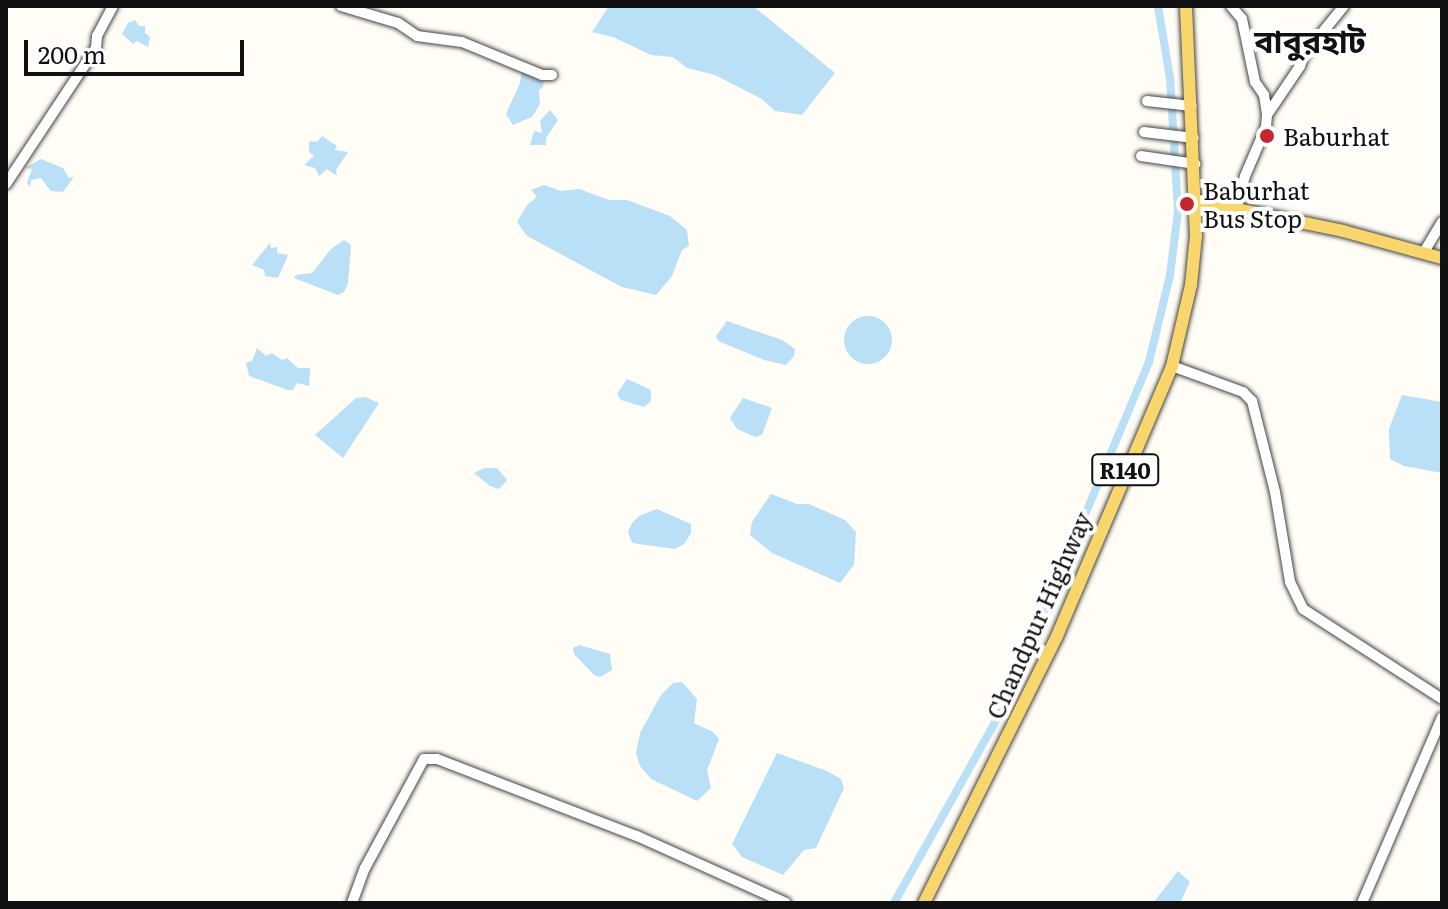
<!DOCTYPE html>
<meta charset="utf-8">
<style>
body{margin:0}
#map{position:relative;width:1448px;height:909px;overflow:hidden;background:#fffdf5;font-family:Literata,"Noto Sans Bengali",serif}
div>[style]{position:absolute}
.water>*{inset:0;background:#b9e0f7}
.round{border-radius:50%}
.canal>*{height:8px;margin:-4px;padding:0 4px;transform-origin:4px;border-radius:4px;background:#b9e0f7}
.roads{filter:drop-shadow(0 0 2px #444) drop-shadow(0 0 2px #444)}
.minor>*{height:10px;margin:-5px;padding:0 5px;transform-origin:5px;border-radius:5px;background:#fff}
.major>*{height:12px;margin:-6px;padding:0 6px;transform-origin:6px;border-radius:6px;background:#f9d66b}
.dots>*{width:22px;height:22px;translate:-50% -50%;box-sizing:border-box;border:4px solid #fff;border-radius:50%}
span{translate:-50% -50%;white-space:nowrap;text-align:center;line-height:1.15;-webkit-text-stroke:8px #fff;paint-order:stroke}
.shield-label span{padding:2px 6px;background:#fff;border:2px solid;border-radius:6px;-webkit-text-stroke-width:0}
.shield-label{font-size:22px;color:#111;font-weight:700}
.poi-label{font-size:24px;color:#111}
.left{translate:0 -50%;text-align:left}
.street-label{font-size:24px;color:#111}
.district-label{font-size:32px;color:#111;font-weight:700}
.frame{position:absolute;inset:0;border:8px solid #111;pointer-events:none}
.scale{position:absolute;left:24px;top:40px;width:220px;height:36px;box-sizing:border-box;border:4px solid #111;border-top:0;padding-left:10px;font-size:24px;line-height:28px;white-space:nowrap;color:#111;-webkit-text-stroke:6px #fff;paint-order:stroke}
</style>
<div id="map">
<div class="water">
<div style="clip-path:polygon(609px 6px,753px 6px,835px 73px,802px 115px,775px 111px,762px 99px,715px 75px,687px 68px,673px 57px,651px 55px,613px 37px,592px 32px)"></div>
<div style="clip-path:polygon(135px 20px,139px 26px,145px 26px,145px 33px,150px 37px,148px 47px,137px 41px,133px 44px,122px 34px,128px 23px)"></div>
<div style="clip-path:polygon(522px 70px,544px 80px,543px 87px,539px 90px,540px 104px,532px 117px,513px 125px,506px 114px,520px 83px)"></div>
<div style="clip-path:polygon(550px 110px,558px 120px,546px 138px,546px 145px,530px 145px,534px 131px,542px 133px,540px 121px)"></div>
<div style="clip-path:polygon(322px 136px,337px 146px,335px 150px,348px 152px,336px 170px,337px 176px,327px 169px,319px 176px,315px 168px,304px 165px,314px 156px,309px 152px,309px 141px,317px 142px)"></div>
<div style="clip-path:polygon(41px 159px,63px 168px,69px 178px,74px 177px,63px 192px,51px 191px,41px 178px,31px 180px,30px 187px,27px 183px,32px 169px,25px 168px)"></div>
<div style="clip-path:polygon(544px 185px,561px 191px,579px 189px,609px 200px,627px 200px,670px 216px,687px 230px,689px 246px,682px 250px,672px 276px,656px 295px,622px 287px,527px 236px,517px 222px,527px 205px,537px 197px,531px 190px)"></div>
<div style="clip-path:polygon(344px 240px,351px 245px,348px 283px,344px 292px,338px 295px,294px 278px,296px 275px,312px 273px,331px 249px)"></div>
<div style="clip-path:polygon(270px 243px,271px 248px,277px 247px,277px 253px,288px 255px,278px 278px,265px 276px,264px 270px,252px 265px)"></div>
<div class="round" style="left:844px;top:316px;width:48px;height:48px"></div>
<div style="clip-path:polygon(727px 321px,782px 340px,795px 349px,794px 356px,786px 365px,764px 360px,718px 341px,716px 336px)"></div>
<div style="clip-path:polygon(257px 348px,266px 356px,272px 353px,282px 360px,287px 358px,298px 368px,310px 368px,309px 386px,297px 383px,293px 390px,288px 390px,249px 376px,246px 363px,252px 361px)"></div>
<div style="clip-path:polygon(627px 379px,651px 390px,651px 401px,644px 407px,621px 400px,617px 394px)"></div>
<div style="clip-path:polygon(1402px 395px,1442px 402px,1442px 473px,1404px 466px,1390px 459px,1389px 429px)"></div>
<div style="clip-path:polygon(365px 397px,379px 403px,343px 458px,315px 435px,356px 398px)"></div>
<div style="clip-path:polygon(743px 398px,772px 408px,762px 435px,755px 437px,737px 429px,730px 418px)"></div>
<div style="clip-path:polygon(484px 468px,497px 468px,507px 480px,499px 489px,490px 486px,474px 473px)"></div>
<div style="clip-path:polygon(771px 494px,797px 504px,809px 504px,845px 520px,856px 532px,854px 565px,840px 583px,772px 553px,750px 535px,752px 522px)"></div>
<div style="clip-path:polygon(657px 509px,691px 524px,691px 533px,684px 544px,675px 549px,632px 543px,628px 532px,632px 523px,639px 516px)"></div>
<div style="clip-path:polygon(579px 645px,610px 654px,612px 670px,600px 677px,594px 675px,574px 654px,573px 648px)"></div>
<div style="clip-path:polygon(682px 682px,697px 699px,694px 723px,713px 732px,719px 739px,707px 770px,711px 788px,697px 801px,651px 779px,640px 766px,636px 753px,640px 733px,661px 695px,673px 683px)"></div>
<div style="clip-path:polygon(777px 753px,827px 771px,841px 779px,844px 788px,816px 848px,804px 850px,783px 875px,742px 857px,732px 844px)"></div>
<div style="clip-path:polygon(1178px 871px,1190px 882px,1180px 903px,1153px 903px)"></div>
</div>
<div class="canal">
<div style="left:894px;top:903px;width:234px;rotate:-60.8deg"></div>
<div style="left:1008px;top:699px;width:365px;rotate:-67.3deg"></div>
<div style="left:1149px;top:362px;width:89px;rotate:-76.4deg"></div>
<div style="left:1170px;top:275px;width:64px;rotate:-82.9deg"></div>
<div style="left:1178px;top:211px;width:133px;rotate:-93.4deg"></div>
<div style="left:1170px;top:78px;width:73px;rotate:-99.5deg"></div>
</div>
<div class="roads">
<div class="minor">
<div style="left:341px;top:6px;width:59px;rotate:16.6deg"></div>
<div style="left:398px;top:23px;width:23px;rotate:34deg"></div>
<div style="left:417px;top:36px;width:45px;rotate:7.6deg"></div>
<div style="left:462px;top:42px;width:87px;rotate:22.4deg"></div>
<div style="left:542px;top:75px;width:10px"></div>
<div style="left:1231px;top:6px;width:17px;rotate:50deg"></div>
<div style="left:1242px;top:19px;width:64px;rotate:78.3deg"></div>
<div style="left:1255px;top:82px;width:16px;rotate:55deg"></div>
<div style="left:1264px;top:95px;width:20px;rotate:81deg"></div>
<div style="left:1267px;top:115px;width:12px;rotate:95deg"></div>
<div style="left:1266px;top:127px;width:53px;rotate:113.2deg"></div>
<div style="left:1245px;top:176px;width:34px;rotate:105deg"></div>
<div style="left:1147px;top:101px;width:45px;rotate:6.3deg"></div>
<div style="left:1267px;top:115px;width:59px;rotate:-56deg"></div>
<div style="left:1300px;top:66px;width:12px;rotate:-70deg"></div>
<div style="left:1304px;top:55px;width:63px;rotate:-50.8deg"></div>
<div style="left:1144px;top:132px;width:50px;rotate:6.8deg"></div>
<div style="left:1141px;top:156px;width:55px;rotate:8.4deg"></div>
<div style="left:6px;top:184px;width:163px;rotate:-56.5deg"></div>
<div style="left:96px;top:48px;width:12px;rotate:-85deg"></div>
<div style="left:97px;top:36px;width:34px;rotate:-62deg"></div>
<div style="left:1424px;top:252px;width:35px;rotate:-59deg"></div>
<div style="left:1172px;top:366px;width:76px;rotate:20.1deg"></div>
<div style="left:1243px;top:392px;width:13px;rotate:45deg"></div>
<div style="left:1252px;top:401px;width:94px;rotate:75.8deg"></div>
<div style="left:1275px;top:492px;width:91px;rotate:80.5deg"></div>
<div style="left:1290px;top:582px;width:30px;rotate:64deg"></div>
<div style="left:1303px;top:609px;width:166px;rotate:32.9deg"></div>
<div style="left:352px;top:903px;width:37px;rotate:-70deg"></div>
<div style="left:365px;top:868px;width:124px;rotate:-61.6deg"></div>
<div style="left:424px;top:759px;width:13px"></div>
<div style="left:437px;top:759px;width:214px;rotate:21.1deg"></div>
<div style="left:637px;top:836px;width:163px;rotate:24.2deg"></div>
<div style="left:1362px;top:903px;width:202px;rotate:-66.7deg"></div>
</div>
<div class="major">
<div style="left:1197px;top:201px;width:149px;rotate:11.6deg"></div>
<div style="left:1343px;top:231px;width:103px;rotate:15.3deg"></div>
<div style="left:924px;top:903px;width:298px;rotate:-63.5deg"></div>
<div style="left:1057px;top:636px;width:293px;rotate:-66.9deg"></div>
<div style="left:1172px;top:366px;width:83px;rotate:-76.8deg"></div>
<div style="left:1191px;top:285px;width:49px;rotate:-84.2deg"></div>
<div style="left:1196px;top:236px;width:230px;rotate:-92.5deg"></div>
</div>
</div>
<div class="dots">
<div style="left:1267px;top:136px;background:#c4262e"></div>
<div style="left:1187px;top:204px;background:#c4262e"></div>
</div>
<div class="shield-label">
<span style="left:1125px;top:470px">R140</span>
</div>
<div class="poi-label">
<span class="left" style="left:1283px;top:136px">Baburhat</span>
<span class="left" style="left:1203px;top:204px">Baburhat<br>Bus Stop</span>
</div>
<div class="street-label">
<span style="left:1038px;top:615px;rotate:-66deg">Chandpur Highway</span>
</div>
<div class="district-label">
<span style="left:1310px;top:39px">বাবুরহাট</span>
</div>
<div class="frame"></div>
<div class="scale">200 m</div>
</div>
